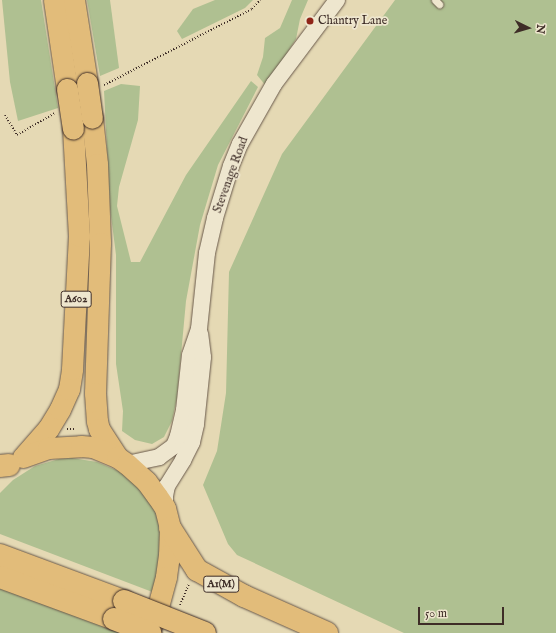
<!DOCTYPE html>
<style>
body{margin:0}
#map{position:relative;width:556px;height:633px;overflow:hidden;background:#e5d9b4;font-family:"IM FELL English",serif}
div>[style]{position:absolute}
.green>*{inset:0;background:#afc091}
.path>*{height:2px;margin-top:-1px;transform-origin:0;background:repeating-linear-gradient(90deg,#3e2d27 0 1px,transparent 0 3px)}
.roads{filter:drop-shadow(0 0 1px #68584a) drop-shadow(0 0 1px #68584a)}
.service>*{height:7px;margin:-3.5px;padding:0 3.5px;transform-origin:3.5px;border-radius:3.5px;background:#eee6ce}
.tertiary>*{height:16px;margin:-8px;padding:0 8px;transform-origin:8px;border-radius:8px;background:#eee6ce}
.primary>*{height:21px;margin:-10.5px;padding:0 10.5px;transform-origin:10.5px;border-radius:10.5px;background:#e2bc7a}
.motorway>*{height:22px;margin:-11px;padding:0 11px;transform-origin:11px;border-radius:11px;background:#e2bc7a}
.bridges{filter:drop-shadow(0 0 1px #3e2d27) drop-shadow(0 0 1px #3e2d27)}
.primary-bridge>*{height:21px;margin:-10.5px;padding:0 10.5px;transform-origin:10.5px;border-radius:10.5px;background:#e2bc7a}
.motorway-bridge>*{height:22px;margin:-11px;padding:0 11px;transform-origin:11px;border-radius:11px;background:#e2bc7a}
.dots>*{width:11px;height:11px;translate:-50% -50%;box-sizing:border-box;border:2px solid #eee6ce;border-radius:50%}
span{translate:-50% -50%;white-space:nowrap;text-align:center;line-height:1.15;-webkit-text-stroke:3.5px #eee6ce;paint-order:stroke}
.shield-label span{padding:1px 3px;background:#eee6ce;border:1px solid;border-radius:3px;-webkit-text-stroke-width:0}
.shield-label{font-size:11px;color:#3e2d27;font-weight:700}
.poi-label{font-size:12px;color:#3e2d27}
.left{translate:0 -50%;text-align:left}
.street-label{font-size:12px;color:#3e2d27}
.north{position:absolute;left:508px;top:8px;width:40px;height:40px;-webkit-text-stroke:3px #eee6ce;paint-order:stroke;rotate:95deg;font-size:11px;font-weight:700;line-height:16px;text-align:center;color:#3e2d27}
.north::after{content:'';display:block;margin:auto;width:14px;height:18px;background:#3e2d27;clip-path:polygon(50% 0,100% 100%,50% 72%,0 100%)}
.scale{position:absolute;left:418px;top:607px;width:86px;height:18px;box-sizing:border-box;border:2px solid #3e2d27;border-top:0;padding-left:5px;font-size:12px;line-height:14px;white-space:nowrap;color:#3e2d27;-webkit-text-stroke:3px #eee6ce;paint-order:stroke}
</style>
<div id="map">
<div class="green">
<div style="clip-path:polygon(2px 0,41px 0,58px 108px,18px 121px,10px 82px)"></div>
<div style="clip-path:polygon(87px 0,110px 0,119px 68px,100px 76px)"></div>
<div style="clip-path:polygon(215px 0,253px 0,245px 8px,182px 39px,177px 31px,193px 9px)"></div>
<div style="clip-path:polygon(292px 0,308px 0,300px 19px,296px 39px,266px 86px,257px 75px,263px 57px,265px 38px,280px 28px)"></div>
<div style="clip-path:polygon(395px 0,556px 0,556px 633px,404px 633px,237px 555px,228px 544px,203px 485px,217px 451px,226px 393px,229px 272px,282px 154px)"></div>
<div style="clip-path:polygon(251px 81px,258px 87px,218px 165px,200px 225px,186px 301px,177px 398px,172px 421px,164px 437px,152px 444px,135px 440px,122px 431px,123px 411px,116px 364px,116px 255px,110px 208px,104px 91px,121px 84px,140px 86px,138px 120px,119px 187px,117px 206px,131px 262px,140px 262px,186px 175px)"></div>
<div style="clip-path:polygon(72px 458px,97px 462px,121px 472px,140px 489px,155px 510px,163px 535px,155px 593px,0 534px,0 493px,13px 480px,35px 466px,59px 459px)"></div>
<div style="clip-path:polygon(0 586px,124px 633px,0 633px)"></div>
</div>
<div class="path">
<div style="left:104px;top:85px;width:166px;rotate:-27.2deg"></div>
<div style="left:252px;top:9px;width:12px;rotate:-48deg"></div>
<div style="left:5px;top:115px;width:23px;rotate:59deg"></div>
<div style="left:17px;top:135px;width:44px;rotate:-30.1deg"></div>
<div style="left:67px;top:429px;width:9px"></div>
<div style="left:180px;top:605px;width:23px;rotate:-67deg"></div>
</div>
<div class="roads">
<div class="service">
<div style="left:435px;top:0;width:6px;rotate:45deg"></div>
</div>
<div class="tertiary">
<div style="left:127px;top:464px;width:33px;rotate:-12deg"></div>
<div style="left:159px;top:457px;width:19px;rotate:-36deg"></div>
<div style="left:174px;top:446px;width:11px;rotate:-68deg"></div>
<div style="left:178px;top:436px;width:27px;rotate:-77deg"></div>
<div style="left:184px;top:410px;width:55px;rotate:-83.8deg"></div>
<div style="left:190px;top:355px;width:28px;rotate:-71deg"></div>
<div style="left:199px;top:329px;width:76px;rotate:-84deg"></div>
<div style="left:207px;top:253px;width:36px;rotate:-77deg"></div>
<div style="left:215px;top:218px;width:54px;rotate:-72.9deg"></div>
<div style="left:231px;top:166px;width:24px;rotate:-68deg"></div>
<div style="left:240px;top:144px;width:69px;rotate:-60.5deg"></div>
<div style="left:274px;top:84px;width:105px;rotate:-53.1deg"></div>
<div style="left:165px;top:508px;width:12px;rotate:-90deg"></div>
<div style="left:165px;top:496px;width:10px;rotate:-79deg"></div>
<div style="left:167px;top:486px;width:31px;rotate:-58deg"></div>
<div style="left:183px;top:460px;width:20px;rotate:-63deg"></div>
<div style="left:192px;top:442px;width:18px;rotate:-77deg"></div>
<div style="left:196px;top:424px;width:67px;rotate:-84deg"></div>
<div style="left:203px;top:357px;width:23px;rotate:-97deg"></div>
</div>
<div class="primary">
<div style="left:54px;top:0;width:90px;rotate:81.7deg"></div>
<div style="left:74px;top:0;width:84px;rotate:81.1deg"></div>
<div style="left:92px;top:118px;width:46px;rotate:83.8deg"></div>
<div style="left:97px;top:164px;width:79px;rotate:87.8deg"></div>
<div style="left:100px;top:243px;width:150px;rotate:91.9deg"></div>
<div style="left:95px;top:393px;width:28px;rotate:86deg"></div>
<div style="left:97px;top:421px;width:8px;rotate:76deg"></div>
<div style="left:99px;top:429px;width:33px;rotate:57deg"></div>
<div style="left:25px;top:455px;width:35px;rotate:-49deg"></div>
<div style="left:48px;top:429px;width:23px;rotate:-59deg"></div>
<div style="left:60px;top:409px;width:22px;rotate:-66deg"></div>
<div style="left:69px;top:389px;width:20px;rotate:-81deg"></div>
<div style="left:72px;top:369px;width:133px;rotate:-87deg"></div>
<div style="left:79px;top:236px;width:107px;rotate:-93.2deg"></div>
<div style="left:23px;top:457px;width:27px;rotate:-20deg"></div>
<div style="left:48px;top:448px;width:33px;rotate:-3deg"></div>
<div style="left:81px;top:446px;width:12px;rotate:5deg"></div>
<div style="left:93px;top:447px;width:26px;rotate:23deg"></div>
<div style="left:117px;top:457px;width:12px;rotate:35deg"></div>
<div style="left:127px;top:464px;width:25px;rotate:42deg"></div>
<div style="left:146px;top:481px;width:19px;rotate:54deg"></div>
<div style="left:157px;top:496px;width:14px;rotate:56deg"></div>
<div style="left:165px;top:508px;width:21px;rotate:76deg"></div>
<div style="left:170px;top:528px;width:27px;rotate:92deg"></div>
<div style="left:169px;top:555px;width:22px;rotate:98deg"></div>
<div style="left:166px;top:577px;width:35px;rotate:105deg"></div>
<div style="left:157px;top:611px;width:19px;rotate:111deg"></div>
</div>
<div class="motorway">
<div style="left:0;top:466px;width:9px;rotate:-6deg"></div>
<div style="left:170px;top:528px;width:50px;rotate:57.3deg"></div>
<div style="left:197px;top:570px;width:54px;rotate:29deg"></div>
<div style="left:244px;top:596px;width:91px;rotate:24deg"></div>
<div style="left:0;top:555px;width:132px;rotate:20.4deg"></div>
<div style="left:0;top:577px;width:121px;rotate:20.2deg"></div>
</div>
</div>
<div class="bridges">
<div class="primary-bridge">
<div style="left:87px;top:83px;width:35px;rotate:82deg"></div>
<div style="left:67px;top:89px;width:40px;rotate:81.5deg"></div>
</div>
<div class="motorway-bridge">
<div style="left:124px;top:601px;width:87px;rotate:21.6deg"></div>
<div style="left:114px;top:619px;width:39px;rotate:21deg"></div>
</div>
</div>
<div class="dots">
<div style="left:310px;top:21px;background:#8f2418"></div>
</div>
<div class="shield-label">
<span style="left:76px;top:299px">A602</span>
<span style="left:221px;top:584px">A1(M)</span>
</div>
<div class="poi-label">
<span class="left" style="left:318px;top:21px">Chantry Lane</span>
</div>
<div class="street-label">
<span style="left:231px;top:175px;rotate:-70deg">Stevenage Road</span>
</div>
<div class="north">N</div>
<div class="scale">50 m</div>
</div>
